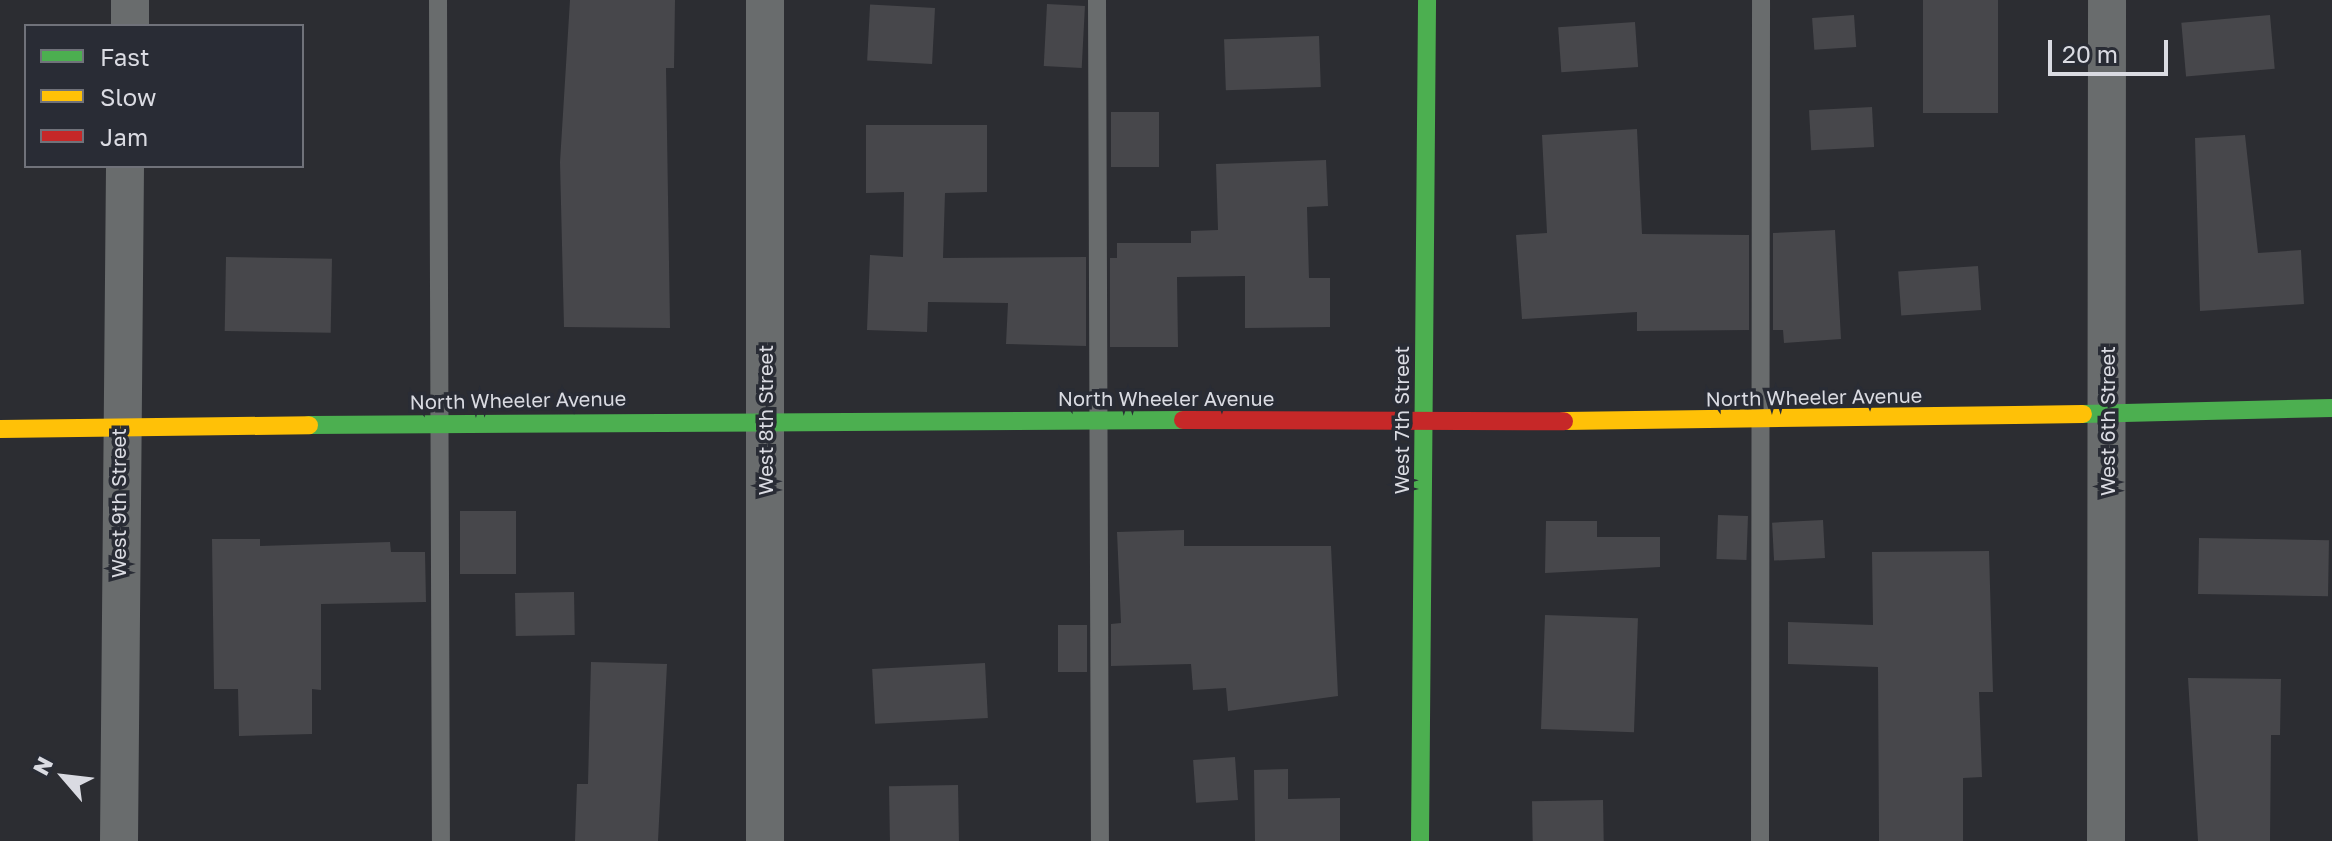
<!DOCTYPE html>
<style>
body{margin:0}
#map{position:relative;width:2332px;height:841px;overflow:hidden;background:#2c2d32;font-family:"Golos Text",sans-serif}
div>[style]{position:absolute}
.building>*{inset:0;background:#47474b;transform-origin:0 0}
.lane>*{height:18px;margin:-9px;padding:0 9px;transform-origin:9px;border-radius:9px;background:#696c6d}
.street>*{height:38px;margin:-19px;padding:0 19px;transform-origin:19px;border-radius:19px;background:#696c6d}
.fast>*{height:18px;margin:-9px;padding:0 9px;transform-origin:9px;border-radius:9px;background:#4caf50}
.slow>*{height:18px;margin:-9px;padding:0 9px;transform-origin:9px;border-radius:9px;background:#ffc107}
.jam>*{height:18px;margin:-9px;padding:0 9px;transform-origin:9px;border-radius:9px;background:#c62828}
span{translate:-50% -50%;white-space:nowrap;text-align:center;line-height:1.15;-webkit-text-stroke:7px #292c35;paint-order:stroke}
.street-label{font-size:20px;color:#dadbe2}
.legend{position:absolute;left:24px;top:24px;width:280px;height:144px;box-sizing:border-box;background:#292c35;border:2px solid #70727a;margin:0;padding:10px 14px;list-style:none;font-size:24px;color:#dadbe2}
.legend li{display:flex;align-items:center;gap:16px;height:40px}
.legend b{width:40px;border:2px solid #70727a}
.north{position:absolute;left:24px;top:737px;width:80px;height:80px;-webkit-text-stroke:6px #292c35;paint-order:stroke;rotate:298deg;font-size:22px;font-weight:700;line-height:32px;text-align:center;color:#dadbe2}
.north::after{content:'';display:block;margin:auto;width:28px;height:36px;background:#dadbe2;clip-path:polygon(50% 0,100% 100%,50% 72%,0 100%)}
.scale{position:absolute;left:2048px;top:40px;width:120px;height:36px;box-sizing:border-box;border:4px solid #dadbe2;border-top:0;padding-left:10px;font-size:24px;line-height:28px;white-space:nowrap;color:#dadbe2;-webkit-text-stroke:6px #292c35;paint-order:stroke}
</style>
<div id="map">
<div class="building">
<div style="clip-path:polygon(570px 0,675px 0,674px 68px,666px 68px,670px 328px,564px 327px,560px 162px)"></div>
<div style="left:1923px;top:0;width:75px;height:113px"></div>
<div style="left:1047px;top:4px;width:38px;height:62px;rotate:3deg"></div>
<div style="left:935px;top:8px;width:56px;height:65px;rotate:93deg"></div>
<div style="left:1854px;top:15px;width:32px;height:42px;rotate:86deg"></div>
<div style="left:2270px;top:15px;width:54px;height:89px;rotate:85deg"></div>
<div style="left:1635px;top:22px;width:45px;height:77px;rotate:86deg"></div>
<div style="left:1319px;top:36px;width:51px;height:95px;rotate:88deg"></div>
<div style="left:1872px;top:107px;width:40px;height:63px;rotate:87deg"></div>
<div style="left:1111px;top:112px;width:48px;height:55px"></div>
<div style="clip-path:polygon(866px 125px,987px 125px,987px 192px,945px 193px,943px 258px,1086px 257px,1086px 346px,1006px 344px,1008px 303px,928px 302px,927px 332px,867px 330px,870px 255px,903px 257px,904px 192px,866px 193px)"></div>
<div style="clip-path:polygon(1637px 129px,1642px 234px,1749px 235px,1749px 330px,1637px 331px,1637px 312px,1522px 319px,1516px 235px,1547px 233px,1542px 135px)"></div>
<div style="clip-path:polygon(2245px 135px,2258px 253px,2301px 250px,2304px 304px,2200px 311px,2195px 138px)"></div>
<div style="clip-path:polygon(1326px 160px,1328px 206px,1307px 207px,1309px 278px,1330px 278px,1330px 327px,1245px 328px,1245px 276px,1177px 277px,1178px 347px,1110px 347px,1110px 258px,1117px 258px,1117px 243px,1191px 243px,1191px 231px,1218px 230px,1216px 164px)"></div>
<div style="clip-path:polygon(1835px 230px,1841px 339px,1784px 343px,1783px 330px,1773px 330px,1773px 233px)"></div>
<div style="left:226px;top:257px;width:106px;height:74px;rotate:1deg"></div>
<div style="left:1978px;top:266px;width:44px;height:80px;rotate:86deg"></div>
<div style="left:460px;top:511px;width:56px;height:63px"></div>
<div style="left:1718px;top:515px;width:30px;height:44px;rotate:2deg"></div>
<div style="left:1823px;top:520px;width:38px;height:51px;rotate:87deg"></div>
<div style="clip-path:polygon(1546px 521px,1597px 521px,1597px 537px,1660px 537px,1660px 567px,1545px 573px)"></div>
<div style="clip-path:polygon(1184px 530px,1184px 546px,1331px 546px,1338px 696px,1228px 711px,1226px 688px,1193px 690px,1191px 664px,1111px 666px,1111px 624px,1121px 623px,1117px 532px)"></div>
<div style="left:2199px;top:538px;width:130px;height:56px;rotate:1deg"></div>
<div style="clip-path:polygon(212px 539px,260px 539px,260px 546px,390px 542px,391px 552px,425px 552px,426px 602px,321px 604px,321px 690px,312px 689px,312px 734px,239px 736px,238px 689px,214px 689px)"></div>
<div style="clip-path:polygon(1989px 551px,1993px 692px,1979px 692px,1982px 777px,1963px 778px,1963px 841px,1879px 841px,1878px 667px,1788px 664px,1788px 622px,1873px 625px,1872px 552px)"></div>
<div style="left:574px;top:592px;width:43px;height:59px;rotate:89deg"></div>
<div style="left:1545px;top:615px;width:93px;height:114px;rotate:2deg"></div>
<div style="left:1087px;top:625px;width:47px;height:29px;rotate:90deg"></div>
<div style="clip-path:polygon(591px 662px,667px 664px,658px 841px,575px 841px,577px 784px,588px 784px)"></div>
<div style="left:985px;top:663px;width:55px;height:113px;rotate:87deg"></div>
<div style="clip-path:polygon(2188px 678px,2281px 679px,2280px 735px,2271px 735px,2270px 841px,2198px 841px)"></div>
<div style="left:1235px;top:757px;width:43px;height:42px;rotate:86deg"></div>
<div style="clip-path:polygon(1288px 769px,1288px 799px,1340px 798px,1340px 841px,1255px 841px,1254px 770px)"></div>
<div style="left:958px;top:785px;width:56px;height:69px;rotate:89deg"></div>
<div style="left:1603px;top:800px;width:41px;height:71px;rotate:89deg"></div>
</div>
<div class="lane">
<div style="left:438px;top:0;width:841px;rotate:89.8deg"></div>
<div style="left:1097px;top:0;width:841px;rotate:89.8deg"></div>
<div style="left:1760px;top:841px;width:841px;rotate:-89.93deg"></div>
</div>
<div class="street">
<div style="left:130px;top:26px;width:26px;rotate:-90deg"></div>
<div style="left:119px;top:841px;width:675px;rotate:-89.49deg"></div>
<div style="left:765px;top:841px;width:841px;rotate:-90deg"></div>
<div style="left:2106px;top:841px;width:841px;rotate:-89.93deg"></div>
</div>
<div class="fast">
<div style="left:2083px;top:414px;width:249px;rotate:-1.4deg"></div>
<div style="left:309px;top:425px;width:874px;rotate:-0.33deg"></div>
<div style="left:1420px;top:841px;width:841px;rotate:-89.52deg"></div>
</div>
<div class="slow">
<div style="left:1564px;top:421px;width:519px;rotate:-0.77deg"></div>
<div style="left:0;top:429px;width:309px;rotate:-0.7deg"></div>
</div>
<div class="jam">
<div style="left:1183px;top:420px;width:381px;rotate:0.2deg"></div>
</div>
<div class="street-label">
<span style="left:1814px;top:397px;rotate:-1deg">North Wheeler Avenue</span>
<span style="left:1166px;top:398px">North Wheeler Avenue</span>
<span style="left:518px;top:400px;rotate:-1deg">North Wheeler Avenue</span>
<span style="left:765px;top:420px;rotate:-90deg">West 8th Street</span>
<span style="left:1401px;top:420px;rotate:-90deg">West 7th Street</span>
<span style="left:2107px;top:421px;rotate:-90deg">West 6th Street</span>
<span style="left:118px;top:503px;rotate:-90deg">West 9th Street</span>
</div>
<ul class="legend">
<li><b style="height:10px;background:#4caf50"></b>Fast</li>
<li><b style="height:10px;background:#ffc107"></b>Slow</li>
<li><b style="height:10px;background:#c62828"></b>Jam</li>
</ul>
<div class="north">N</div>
<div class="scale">20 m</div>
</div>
